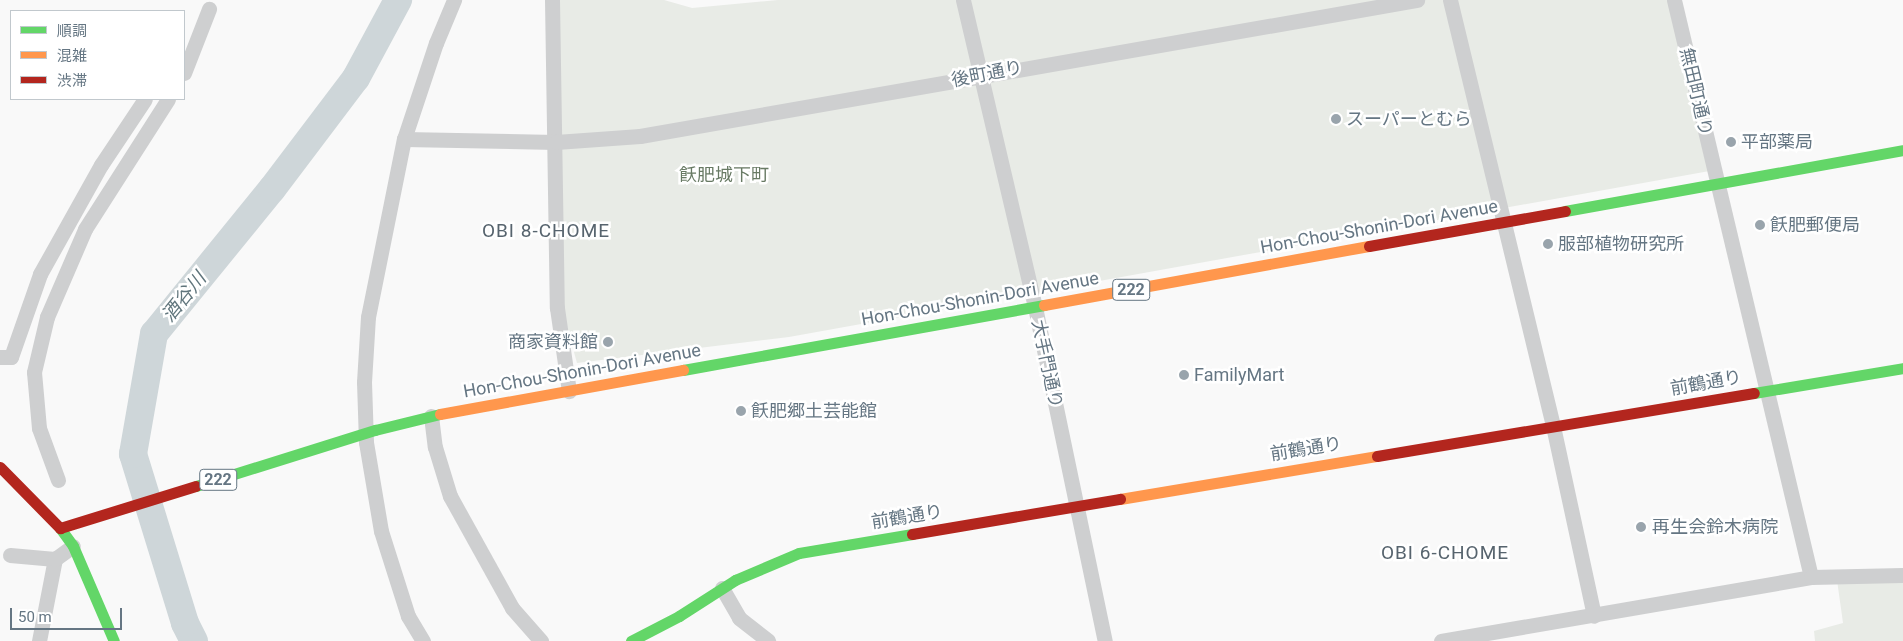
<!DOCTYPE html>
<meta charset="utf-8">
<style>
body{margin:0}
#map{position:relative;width:1903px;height:641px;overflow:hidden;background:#f9f9f9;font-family:Roboto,"Noto Sans JP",sans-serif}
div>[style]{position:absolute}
.green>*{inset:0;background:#e8ebe6}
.river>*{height:28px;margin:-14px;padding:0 14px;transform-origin:14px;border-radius:14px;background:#ced6d9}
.street>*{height:15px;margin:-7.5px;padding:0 7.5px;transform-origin:7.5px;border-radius:7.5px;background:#cecfd0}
.fast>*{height:11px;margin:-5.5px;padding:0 5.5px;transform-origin:5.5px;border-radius:5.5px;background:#63d668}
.slow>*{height:11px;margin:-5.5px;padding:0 5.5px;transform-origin:5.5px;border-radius:5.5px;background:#ff974d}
.jam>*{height:11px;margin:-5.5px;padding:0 5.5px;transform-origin:5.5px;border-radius:5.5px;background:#b3261e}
.dots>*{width:14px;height:14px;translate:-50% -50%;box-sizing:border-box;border:2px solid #fff;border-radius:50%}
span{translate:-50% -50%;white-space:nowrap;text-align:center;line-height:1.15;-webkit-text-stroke:5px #fff;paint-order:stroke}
.shield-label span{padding:1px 4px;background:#fff;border:1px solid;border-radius:4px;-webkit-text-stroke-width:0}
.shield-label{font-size:16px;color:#657683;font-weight:700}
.street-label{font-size:18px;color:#657683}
.poi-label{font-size:18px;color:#657683}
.left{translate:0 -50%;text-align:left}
.right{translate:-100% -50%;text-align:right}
.park-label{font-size:18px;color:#687a64}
.neighbourhood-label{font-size:19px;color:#57646e;letter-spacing:1px}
.water-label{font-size:19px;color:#60757c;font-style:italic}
.legend{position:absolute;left:10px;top:10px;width:175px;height:90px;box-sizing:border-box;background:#fff;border:1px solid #c1c8cd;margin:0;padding:6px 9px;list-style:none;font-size:15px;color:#657683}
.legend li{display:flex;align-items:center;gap:10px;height:25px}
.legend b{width:25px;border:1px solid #c1c8cd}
.scale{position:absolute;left:10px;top:608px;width:112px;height:22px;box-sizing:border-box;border:2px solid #657683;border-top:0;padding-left:6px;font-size:15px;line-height:18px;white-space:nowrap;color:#657683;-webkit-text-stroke:4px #fff;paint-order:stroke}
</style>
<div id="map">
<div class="green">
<div style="clip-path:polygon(551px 0,664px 0,692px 8px,778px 0,1674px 0,1715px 170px,789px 337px,577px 363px,557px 291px)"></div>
<div style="clip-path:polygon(1903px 578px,1903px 641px,1815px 641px,1814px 631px,1843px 623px,1837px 580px)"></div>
</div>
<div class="river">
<div style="left:194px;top:641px;width:20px;rotate:-117deg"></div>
<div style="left:185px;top:623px;width:177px;rotate:-107.1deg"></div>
<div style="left:133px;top:454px;width:122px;rotate:-80.1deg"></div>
<div style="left:154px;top:334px;width:187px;rotate:-50.9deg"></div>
<div style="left:272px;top:189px;width:139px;rotate:-52.9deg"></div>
<div style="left:356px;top:78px;width:89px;rotate:-61.7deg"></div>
</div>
<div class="street">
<div style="left:552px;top:0;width:308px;rotate:89.1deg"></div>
<div style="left:557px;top:308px;width:84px;rotate:81.8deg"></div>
<div style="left:963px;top:0;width:315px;rotate:76.8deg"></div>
<div style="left:1035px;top:307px;width:341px;rotate:78.2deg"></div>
<div style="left:1450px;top:0;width:438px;rotate:76.4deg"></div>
<div style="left:1553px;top:426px;width:194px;rotate:77.8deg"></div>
<div style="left:1674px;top:0;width:593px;rotate:76.64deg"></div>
<div style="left:184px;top:73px;width:69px;rotate:-68.7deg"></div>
<div style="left:404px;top:139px;width:152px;rotate:1.1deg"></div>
<div style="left:556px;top:142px;width:84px;rotate:-4.1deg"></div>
<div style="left:640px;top:136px;width:789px;rotate:-9.93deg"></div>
<div style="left:0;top:357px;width:11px"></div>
<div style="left:11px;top:357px;width:88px;rotate:-70.7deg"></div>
<div style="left:40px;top:274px;width:125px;rotate:-60.8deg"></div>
<div style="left:101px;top:165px;width:79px;rotate:-56.3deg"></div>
<div style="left:431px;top:416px;width:31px;rotate:83deg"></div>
<div style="left:435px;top:447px;width:51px;rotate:73deg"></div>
<div style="left:450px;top:496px;width:128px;rotate:61deg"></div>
<div style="left:512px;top:608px;width:44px;rotate:48.7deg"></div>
<div style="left:58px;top:480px;width:55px;rotate:-110.1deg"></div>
<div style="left:39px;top:428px;width:56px;rotate:-95.1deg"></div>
<div style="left:34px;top:372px;width:57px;rotate:-76.7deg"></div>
<div style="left:47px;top:317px;width:96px;rotate:-66.6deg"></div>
<div style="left:85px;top:229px;width:154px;rotate:-57.4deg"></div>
<div style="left:10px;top:555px;width:45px;rotate:5.1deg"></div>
<div style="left:722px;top:588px;width:34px;rotate:60deg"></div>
<div style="left:739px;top:618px;width:37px;rotate:38deg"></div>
<div style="left:39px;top:641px;width:84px;rotate:-79deg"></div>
<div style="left:55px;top:559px;width:22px;rotate:-36deg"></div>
<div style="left:423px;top:641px;width:29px;rotate:-121deg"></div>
<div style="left:408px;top:616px;width:89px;rotate:-107.6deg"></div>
<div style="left:381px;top:531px;width:90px;rotate:-99.6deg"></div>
<div style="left:366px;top:442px;width:60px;rotate:-91.9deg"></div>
<div style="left:364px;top:382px;width:65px;rotate:-86.5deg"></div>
<div style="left:368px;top:317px;width:182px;rotate:-78.6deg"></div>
<div style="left:404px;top:139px;width:101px;rotate:-71.6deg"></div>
<div style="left:436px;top:43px;width:47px;rotate:-67.3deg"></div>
<div style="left:1441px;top:641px;width:375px;rotate:-9.8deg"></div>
<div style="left:1811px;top:577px;width:92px;rotate:-1.2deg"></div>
</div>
<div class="fast">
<div style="left:1565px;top:211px;width:343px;rotate:-10.2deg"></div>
<div style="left:683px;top:370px;width:367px;rotate:-10.2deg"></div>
<div style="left:1754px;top:393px;width:151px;rotate:-9.5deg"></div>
<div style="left:196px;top:486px;width:188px;rotate:-17.4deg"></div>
<div style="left:375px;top:430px;width:67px;rotate:-13.8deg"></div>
<div style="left:60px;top:528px;width:22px;rotate:54deg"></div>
<div style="left:73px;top:546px;width:103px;rotate:66.7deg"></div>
<div style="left:631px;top:641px;width:54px;rotate:-27.5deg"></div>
<div style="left:679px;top:616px;width:67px;rotate:-32.7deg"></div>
<div style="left:735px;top:580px;width:69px;rotate:-22.9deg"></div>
<div style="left:799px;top:553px;width:115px;rotate:-9.5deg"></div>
</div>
<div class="slow">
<div style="left:1044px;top:305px;width:330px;rotate:-10.3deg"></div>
<div style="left:440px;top:414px;width:247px;rotate:-10.3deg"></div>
<div style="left:1120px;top:499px;width:261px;rotate:-9.5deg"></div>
</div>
<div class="jam">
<div style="left:1369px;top:246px;width:199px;rotate:-10.1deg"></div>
<div style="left:1377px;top:456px;width:382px;rotate:-9.5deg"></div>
<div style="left:0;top:467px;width:86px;rotate:45.5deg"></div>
<div style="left:60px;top:528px;width:142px;rotate:-17.2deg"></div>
<div style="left:912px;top:534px;width:211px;rotate:-9.6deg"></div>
</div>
<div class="dots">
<div style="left:1336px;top:119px;background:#99a4ac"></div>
<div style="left:1731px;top:142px;background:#99a4ac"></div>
<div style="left:1760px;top:225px;background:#99a4ac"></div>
<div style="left:1548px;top:244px;background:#99a4ac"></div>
<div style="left:608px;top:342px;background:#99a4ac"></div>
<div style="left:1184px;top:375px;background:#99a4ac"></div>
<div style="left:741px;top:411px;background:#99a4ac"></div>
<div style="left:1641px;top:527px;background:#99a4ac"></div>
</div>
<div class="shield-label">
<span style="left:1131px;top:290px">222</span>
<span style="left:218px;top:480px">222</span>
</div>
<div class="street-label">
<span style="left:987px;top:74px;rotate:-11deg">後町通り</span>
<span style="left:1696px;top:92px;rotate:77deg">無田町通り</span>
<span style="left:1379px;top:227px;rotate:-10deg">Hon-Chou-Shonin-Dori Avenue</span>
<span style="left:980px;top:299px;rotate:-10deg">Hon-Chou-Shonin-Dori Avenue</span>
<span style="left:1047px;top:364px;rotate:78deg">大手門通り</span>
<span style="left:582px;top:371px;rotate:-10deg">Hon-Chou-Shonin-Dori Avenue</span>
<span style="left:1706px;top:383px;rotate:-10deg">前鶴通り</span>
<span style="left:1306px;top:449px;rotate:-9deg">前鶴通り</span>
<span style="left:907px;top:517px;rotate:-9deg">前鶴通り</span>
</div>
<div class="poi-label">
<span class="left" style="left:1346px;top:119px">スーパーとむら</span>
<span class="left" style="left:1741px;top:142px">平部薬局</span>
<span class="left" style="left:1770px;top:225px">飫肥郵便局</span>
<span class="left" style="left:1558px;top:244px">服部植物研究所</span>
<span class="right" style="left:598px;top:342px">商家資料館</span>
<span class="left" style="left:1194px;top:375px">FamilyMart</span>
<span class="left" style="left:751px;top:411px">飫肥郷土芸能館</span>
<span class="left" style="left:1652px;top:527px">再生会鈴木病院</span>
</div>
<div class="park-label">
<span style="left:724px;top:175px">飫肥城下町</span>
</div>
<div class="neighbourhood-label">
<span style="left:546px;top:231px">OBI 8-CHOME</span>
<span style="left:1445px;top:553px">OBI 6-CHOME</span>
</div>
<div class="water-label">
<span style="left:184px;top:297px;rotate:-51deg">酒谷川</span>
</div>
<ul class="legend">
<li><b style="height:6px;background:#63d668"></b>順調</li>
<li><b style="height:6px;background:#ff974d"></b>混雑</li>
<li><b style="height:6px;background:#b3261e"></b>渋滞</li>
</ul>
<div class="scale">50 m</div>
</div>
